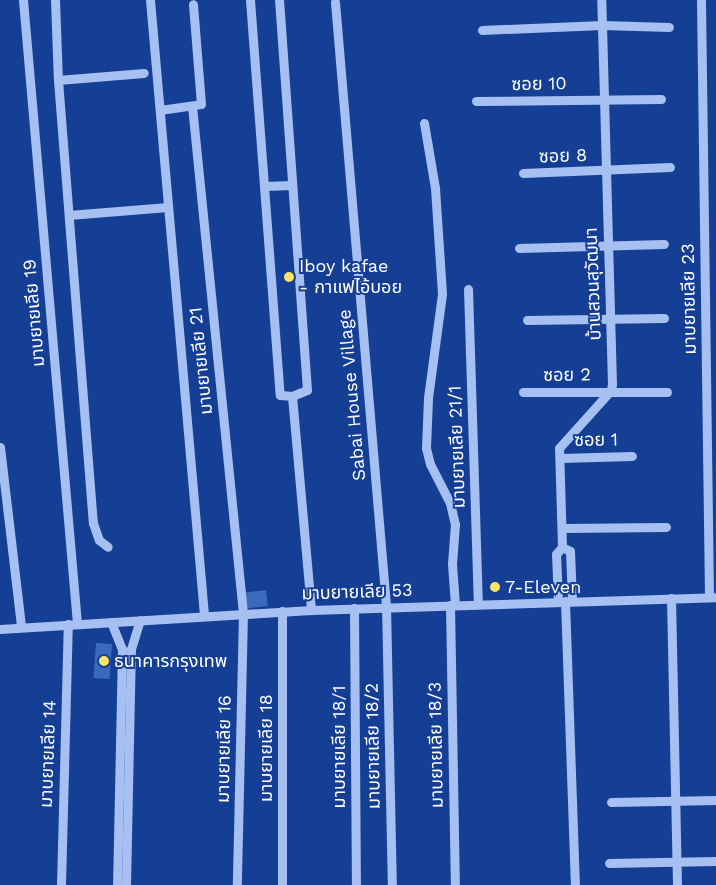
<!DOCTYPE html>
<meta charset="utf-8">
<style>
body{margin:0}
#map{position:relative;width:716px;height:885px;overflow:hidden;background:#153f95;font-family:"Work Sans","Noto Sans Thai",sans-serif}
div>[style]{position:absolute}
.building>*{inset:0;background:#3d69bd;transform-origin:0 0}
.minor>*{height:9px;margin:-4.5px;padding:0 4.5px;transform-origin:4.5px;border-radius:4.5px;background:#a6c0f1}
.dots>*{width:14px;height:14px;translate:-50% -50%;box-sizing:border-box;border:2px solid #153f95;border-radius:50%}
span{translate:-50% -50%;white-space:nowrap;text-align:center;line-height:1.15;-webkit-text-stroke:4px #153f95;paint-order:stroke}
.street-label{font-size:18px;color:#fff}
.poi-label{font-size:18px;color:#fff}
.left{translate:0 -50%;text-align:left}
</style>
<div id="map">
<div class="building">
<div style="left:266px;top:590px;width:16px;height:21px;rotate:83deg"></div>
<div style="left:96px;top:643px;width:16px;height:35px;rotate:4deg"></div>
</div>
<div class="minor">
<div style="left:23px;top:0;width:626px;rotate:85.05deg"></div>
<div style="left:55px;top:0;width:80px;rotate:87.9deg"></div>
<div style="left:58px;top:80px;width:444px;rotate:85.5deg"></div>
<div style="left:93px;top:523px;width:18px;rotate:71deg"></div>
<div style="left:99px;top:540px;width:11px;rotate:38deg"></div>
<div style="left:150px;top:0;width:617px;rotate:84.98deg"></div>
<div style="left:250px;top:0;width:396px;rotate:85.7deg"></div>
<div style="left:280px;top:395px;width:12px;rotate:5deg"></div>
<div style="left:292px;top:396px;width:16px;rotate:-22deg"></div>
<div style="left:307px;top:390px;width:391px;rotate:-94.1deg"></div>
<div style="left:701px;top:0;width:597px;rotate:89.23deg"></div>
<div style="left:335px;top:2px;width:606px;rotate:85.17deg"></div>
<div style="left:386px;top:606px;width:279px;rotate:88.8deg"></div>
<div style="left:482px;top:30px;width:120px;rotate:-2.4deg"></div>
<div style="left:602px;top:25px;width:67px;rotate:1.7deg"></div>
<div style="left:58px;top:80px;width:86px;rotate:-4.7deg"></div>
<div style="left:476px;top:101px;width:185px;rotate:-0.6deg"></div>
<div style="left:192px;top:106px;width:510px;rotate:84.26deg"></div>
<div style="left:243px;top:613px;width:272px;rotate:91.3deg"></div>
<div style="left:160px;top:110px;width:41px;rotate:-8.3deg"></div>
<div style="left:201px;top:104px;width:100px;rotate:-94.6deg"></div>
<div style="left:424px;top:123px;width:66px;rotate:80.4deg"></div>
<div style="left:435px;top:188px;width:106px;rotate:86.2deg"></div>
<div style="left:442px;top:294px;width:105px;rotate:97.7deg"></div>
<div style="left:428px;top:398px;width:50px;rotate:92.3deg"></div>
<div style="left:426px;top:448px;width:16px;rotate:76deg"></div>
<div style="left:430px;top:464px;width:44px;rotate:62.9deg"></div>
<div style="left:450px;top:503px;width:22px;rotate:77deg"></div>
<div style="left:455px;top:524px;width:40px;rotate:94.3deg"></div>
<div style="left:452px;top:564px;width:41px;rotate:85.8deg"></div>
<div style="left:523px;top:173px;width:147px;rotate:-2.3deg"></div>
<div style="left:264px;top:186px;width:28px;rotate:-2deg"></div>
<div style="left:69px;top:215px;width:99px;rotate:-4.6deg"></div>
<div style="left:519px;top:248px;width:145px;rotate:-1.6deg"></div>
<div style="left:468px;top:289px;width:315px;rotate:88.2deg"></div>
<div style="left:527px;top:320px;width:137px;rotate:-0.8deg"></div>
<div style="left:523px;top:392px;width:144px"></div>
<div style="left:292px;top:396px;width:215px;rotate:84.9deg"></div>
<div style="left:0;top:447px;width:181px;rotate:83.3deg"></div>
<div style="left:560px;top:458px;width:72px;rotate:-1.6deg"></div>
<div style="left:562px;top:528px;width:104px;rotate:-0.6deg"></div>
<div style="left:562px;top:547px;width:9px;rotate:27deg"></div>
<div style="left:570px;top:551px;width:50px;rotate:87.7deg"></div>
<div style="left:671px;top:598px;width:287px;rotate:88.8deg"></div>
<div style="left:558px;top:601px;width:47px;rotate:-92.4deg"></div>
<div style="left:556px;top:554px;width:9px;rotate:-49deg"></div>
<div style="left:562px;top:547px;width:99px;rotate:-91.7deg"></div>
<div style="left:559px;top:448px;width:78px;rotate:-48.1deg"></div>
<div style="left:611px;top:390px;width:6px;rotate:-81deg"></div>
<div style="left:612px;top:384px;width:384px;rotate:-91.6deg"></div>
<div style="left:565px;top:601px;width:284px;rotate:88deg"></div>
<div style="left:450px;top:605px;width:280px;rotate:89deg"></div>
<div style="left:354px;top:608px;width:277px;rotate:89.6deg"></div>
<div style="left:111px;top:622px;width:29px;rotate:68deg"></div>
<div style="left:122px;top:649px;width:236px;rotate:91.2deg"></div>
<div style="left:0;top:629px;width:312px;rotate:-3.5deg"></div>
<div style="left:311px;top:610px;width:405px;rotate:-1.8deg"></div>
<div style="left:611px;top:802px;width:105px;rotate:-1.1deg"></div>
<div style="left:609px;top:863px;width:107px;rotate:-1.1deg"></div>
<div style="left:61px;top:885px;width:261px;rotate:-88.5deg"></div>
<div style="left:126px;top:885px;width:236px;rotate:-88.8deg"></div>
<div style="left:131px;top:649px;width:30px;rotate:-73deg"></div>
<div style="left:282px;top:885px;width:274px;rotate:-90deg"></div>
</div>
<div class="dots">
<div style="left:289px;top:277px;background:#ffe366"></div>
<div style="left:495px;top:587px;background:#ffe366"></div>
<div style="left:104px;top:661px;background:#ffe366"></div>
</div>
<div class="street-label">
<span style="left:539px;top:84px;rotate:-1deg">ซอย 10</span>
<span style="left:563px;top:156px;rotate:-2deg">ซอย 8</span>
<span style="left:593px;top:284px;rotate:-92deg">บ้านสวนสุวัฒนา</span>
<span style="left:689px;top:299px;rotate:-91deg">มาบยายเลีย 23</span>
<span style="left:34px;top:313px;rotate:-95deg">มาบยายเลีย 19</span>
<span style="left:201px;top:361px;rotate:-96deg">มาบยายเลีย 21</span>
<span style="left:567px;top:375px;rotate:-1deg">ซอย 2</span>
<span style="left:352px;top:395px;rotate:-95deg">Sabai House Village</span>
<span style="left:596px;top:440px;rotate:-1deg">ซอย 1</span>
<span style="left:457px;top:447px;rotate:-92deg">มาบยายเลีย 21/1</span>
<span style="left:357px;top:592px;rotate:-2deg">มาบยายเลีย 53</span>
<span style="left:436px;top:745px;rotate:-91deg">มาบยายเลีย 18/3</span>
<span style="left:373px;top:746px;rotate:-91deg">มาบยายเลีย 18/2</span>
<span style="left:339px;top:747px;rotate:-90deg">มาบยายเลีย 18/1</span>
<span style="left:266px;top:748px;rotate:-90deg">มาบยายเลีย 18</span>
<span style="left:224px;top:749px;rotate:-89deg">มาบยายเลีย 16</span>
<span style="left:48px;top:754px;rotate:-88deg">มาบยายเลีย 14</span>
</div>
<div class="poi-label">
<span class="left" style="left:299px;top:277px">Iboy kafae<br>- กาแฟไอ้บอย</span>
<span class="left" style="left:505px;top:587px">7-Eleven</span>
<span class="left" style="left:114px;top:661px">ธนาคารกรุงเทพ</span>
</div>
</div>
